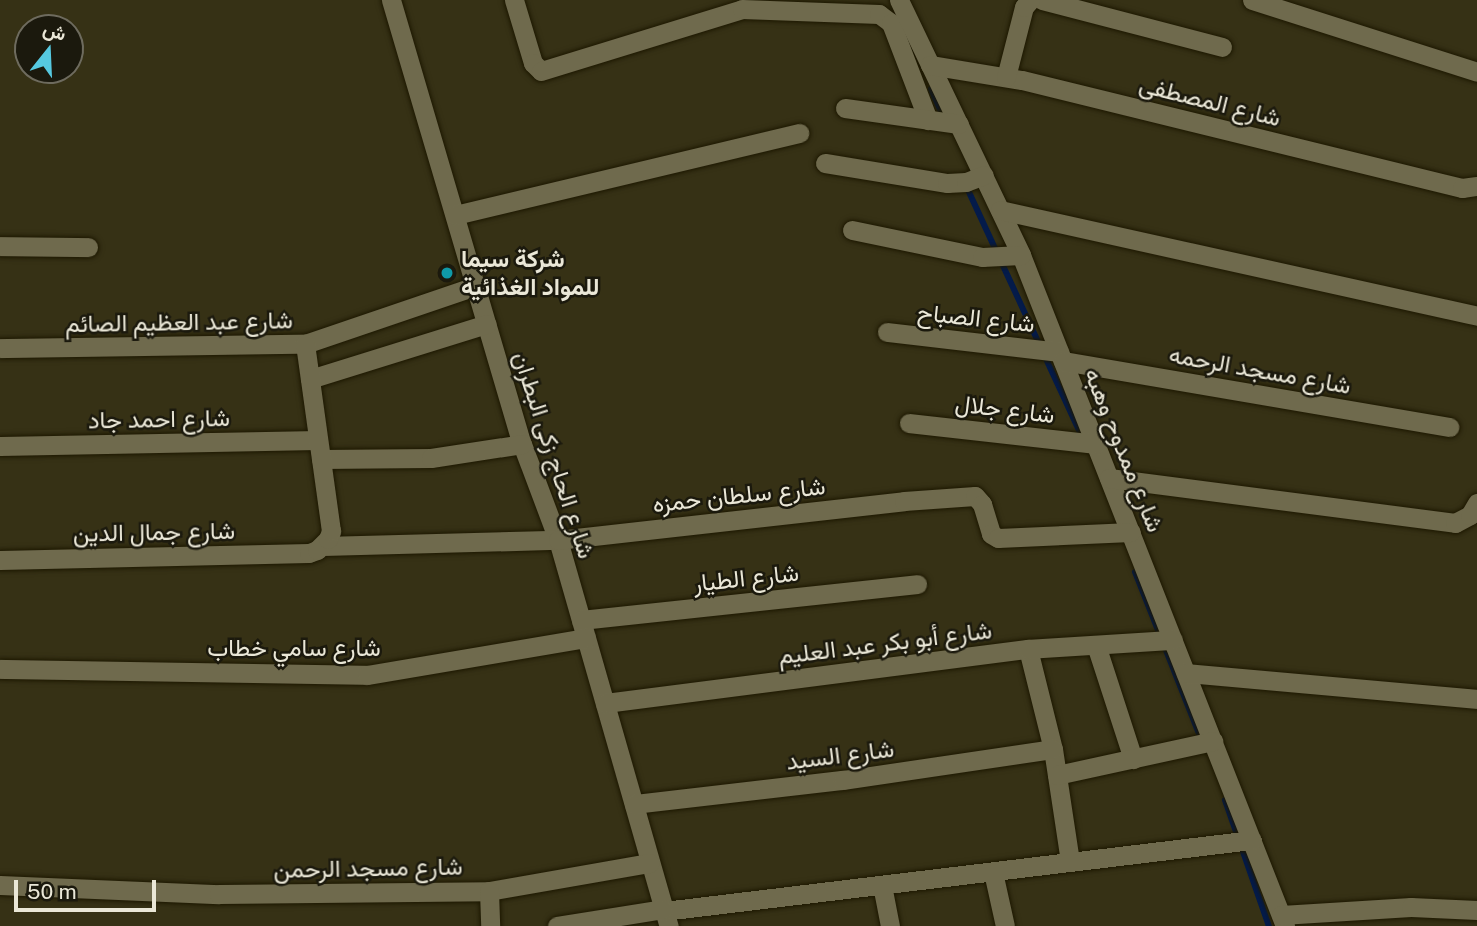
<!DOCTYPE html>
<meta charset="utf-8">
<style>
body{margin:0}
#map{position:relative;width:1477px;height:926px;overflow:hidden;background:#363115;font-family:"Public Sans",Vazirmatn,sans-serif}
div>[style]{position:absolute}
.stream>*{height:6px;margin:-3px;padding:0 3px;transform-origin:3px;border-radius:3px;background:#041b4a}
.roads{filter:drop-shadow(0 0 2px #1d1800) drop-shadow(0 0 2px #1d1800)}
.minor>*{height:19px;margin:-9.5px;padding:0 9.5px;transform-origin:9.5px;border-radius:9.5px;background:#6f6a4d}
.dots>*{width:19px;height:19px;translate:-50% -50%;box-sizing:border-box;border:4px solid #1b190d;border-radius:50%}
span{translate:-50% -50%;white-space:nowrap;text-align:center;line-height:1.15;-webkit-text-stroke:5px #1b190d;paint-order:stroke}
.street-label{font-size:24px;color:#eae7d7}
.poi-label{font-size:24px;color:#eae7d7;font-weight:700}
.left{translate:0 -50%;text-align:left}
.north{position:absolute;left:14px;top:14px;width:70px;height:70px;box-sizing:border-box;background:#1b190d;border:2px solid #6e6b5e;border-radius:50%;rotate:18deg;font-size:19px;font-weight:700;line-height:28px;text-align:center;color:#eae7d7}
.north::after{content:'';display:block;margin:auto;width:24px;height:32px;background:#56c9e0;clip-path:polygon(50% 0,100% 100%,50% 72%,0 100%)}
.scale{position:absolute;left:14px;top:880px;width:142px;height:32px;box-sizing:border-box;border:4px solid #eae7d7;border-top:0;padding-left:9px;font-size:21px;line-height:24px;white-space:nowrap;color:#eae7d7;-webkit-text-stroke:5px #1b190d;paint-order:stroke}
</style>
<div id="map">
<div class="stream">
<div style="left:931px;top:89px;width:30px;rotate:66deg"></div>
<div style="left:968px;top:190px;width:274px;rotate:65.2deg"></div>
<div style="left:1135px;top:572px;width:182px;rotate:68.4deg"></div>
<div style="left:1225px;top:800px;width:133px;rotate:70.8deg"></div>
</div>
<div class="roads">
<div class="minor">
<div style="left:391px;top:0;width:463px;rotate:73.6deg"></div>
<div style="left:522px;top:444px;width:103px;rotate:69.4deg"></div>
<div style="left:558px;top:540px;width:402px;rotate:74deg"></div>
<div style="left:514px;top:0;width:66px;rotate:73.2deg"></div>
<div style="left:533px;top:63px;width:11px;rotate:45deg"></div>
<div style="left:541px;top:71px;width:210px;rotate:-17.1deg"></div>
<div style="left:742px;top:9px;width:137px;rotate:2.1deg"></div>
<div style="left:879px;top:14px;width:15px;rotate:37deg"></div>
<div style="left:891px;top:23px;width:104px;rotate:69.1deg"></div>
<div style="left:899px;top:0;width:283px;rotate:64.4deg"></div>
<div style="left:1021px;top:255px;width:721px;rotate:68.52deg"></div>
<div style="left:1042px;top:0;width:186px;rotate:14.6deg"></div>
<div style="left:1252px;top:0;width:236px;rotate:17.7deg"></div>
<div style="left:930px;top:65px;width:93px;rotate:9.3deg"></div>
<div style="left:1022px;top:80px;width:453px;rotate:13.8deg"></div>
<div style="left:1462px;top:188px;width:15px;rotate:-8deg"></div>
<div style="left:1006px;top:77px;width:72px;rotate:-75.6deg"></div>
<div style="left:1024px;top:7px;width:9px;rotate:-49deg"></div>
<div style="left:845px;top:108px;width:115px;rotate:8deg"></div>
<div style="left:825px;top:163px;width:124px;rotate:9.3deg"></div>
<div style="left:947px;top:183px;width:19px;rotate:-3deg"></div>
<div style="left:966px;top:182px;width:19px;rotate:-21deg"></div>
<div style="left:1000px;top:210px;width:489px;rotate:12.5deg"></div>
<div style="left:455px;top:215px;width:354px;rotate:-13.4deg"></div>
<div style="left:852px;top:230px;width:133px;rotate:11.7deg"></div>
<div style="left:982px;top:257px;width:39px;rotate:-3deg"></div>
<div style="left:0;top:246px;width:88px;rotate:0.7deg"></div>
<div style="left:887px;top:332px;width:173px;rotate:6.6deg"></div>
<div style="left:0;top:348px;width:305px;rotate:-0.8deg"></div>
<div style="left:305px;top:344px;width:180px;rotate:-18.8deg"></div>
<div style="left:1063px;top:361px;width:392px;rotate:9.7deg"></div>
<div style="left:310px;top:379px;width:185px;rotate:-17.3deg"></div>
<div style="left:909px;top:423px;width:188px;rotate:6.4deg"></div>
<div style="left:0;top:446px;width:318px;rotate:-1.1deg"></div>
<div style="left:321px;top:459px;width:110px;rotate:-0.5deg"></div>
<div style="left:431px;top:458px;width:92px;rotate:-8.7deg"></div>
<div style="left:1109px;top:478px;width:349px;rotate:7.4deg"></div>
<div style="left:1455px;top:523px;width:17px;rotate:-28deg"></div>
<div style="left:1470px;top:515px;width:14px;rotate:-60deg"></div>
<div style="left:323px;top:546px;width:235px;rotate:-1.5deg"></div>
<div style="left:558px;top:540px;width:348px;rotate:-6.4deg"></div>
<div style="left:904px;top:501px;width:71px;rotate:-4deg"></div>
<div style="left:975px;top:496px;width:11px;rotate:49deg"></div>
<div style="left:982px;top:504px;width:31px;rotate:73deg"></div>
<div style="left:991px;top:534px;width:8px;rotate:30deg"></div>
<div style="left:998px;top:538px;width:133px;rotate:-2.6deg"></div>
<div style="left:0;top:560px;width:309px;rotate:-1.3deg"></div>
<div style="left:309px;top:553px;width:9px;rotate:-21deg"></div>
<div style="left:317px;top:550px;width:16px;rotate:-45deg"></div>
<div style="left:328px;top:539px;width:9px;rotate:-69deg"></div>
<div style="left:331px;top:531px;width:189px;rotate:-97.9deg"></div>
<div style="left:581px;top:620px;width:338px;rotate:-6.1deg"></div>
<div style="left:1096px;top:645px;width:120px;rotate:72deg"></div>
<div style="left:1028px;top:649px;width:103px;rotate:76deg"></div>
<div style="left:1053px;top:749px;width:114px;rotate:81.4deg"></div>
<div style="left:0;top:669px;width:367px;rotate:0.9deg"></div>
<div style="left:367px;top:675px;width:222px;rotate:-9.6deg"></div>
<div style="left:1186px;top:673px;width:292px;rotate:5.1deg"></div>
<div style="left:605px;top:703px;width:426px;rotate:-7.3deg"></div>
<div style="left:1028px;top:649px;width:145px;rotate:-3.6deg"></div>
<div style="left:1057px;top:775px;width:160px;rotate:-12.3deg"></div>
<div style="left:634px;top:804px;width:210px;rotate:-6.6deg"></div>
<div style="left:843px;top:780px;width:212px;rotate:-8.4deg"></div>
<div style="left:993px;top:872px;width:55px;rotate:77.5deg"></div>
<div style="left:0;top:885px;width:219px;rotate:2.4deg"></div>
<div style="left:219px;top:894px;width:270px;rotate:-0.6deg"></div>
<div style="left:489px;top:891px;width:163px;rotate:-9.9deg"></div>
<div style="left:882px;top:885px;width:42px;rotate:79deg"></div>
<div style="left:489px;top:891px;width:35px;rotate:88deg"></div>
<div style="left:664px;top:911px;width:592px;rotate:-6.89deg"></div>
<div style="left:1281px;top:915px;width:130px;rotate:-3.5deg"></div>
<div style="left:1411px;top:907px;width:66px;rotate:2.6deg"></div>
<div style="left:557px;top:926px;width:107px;rotate:-9.1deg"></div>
</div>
</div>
<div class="dots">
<div style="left:447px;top:273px;background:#0f9aa8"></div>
</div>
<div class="street-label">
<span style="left:1210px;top:101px;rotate:14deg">شارع المصطفى</span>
<span style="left:976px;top:318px;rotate:6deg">شارع الصباح</span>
<span style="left:179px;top:322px;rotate:-1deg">شارع عبد العظيم الصائم</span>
<span style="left:1260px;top:370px;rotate:10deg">شارع مسجد الرحمه</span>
<span style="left:1005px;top:409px;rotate:7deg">شارع جلال</span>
<span style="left:159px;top:419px;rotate:-1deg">شارع احمد جاد</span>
<span style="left:1124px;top:450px;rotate:68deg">شارع ممدوح وهبه</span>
<span style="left:554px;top:455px;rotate:72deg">شارع الحاج زكى البطران</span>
<span style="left:739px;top:495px;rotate:-6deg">شارع سلطان حمزه</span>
<span style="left:154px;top:532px;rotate:-1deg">شارع جمال الدين</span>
<span style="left:746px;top:578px;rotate:-6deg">شارع الطيار</span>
<span style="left:885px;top:643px;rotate:-7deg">شارع أبو بكر عبد العليم</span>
<span style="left:294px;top:648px">شارع سامي خطاب</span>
<span style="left:840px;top:755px;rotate:-7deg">شارع السيد</span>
<span style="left:368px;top:868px;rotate:-1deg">شارع مسجد الرحمن</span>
</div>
<div class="poi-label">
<span class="left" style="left:461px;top:273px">شركة سيما<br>للمواد الغذائية</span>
</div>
<div class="north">ش</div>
<div class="scale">50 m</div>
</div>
